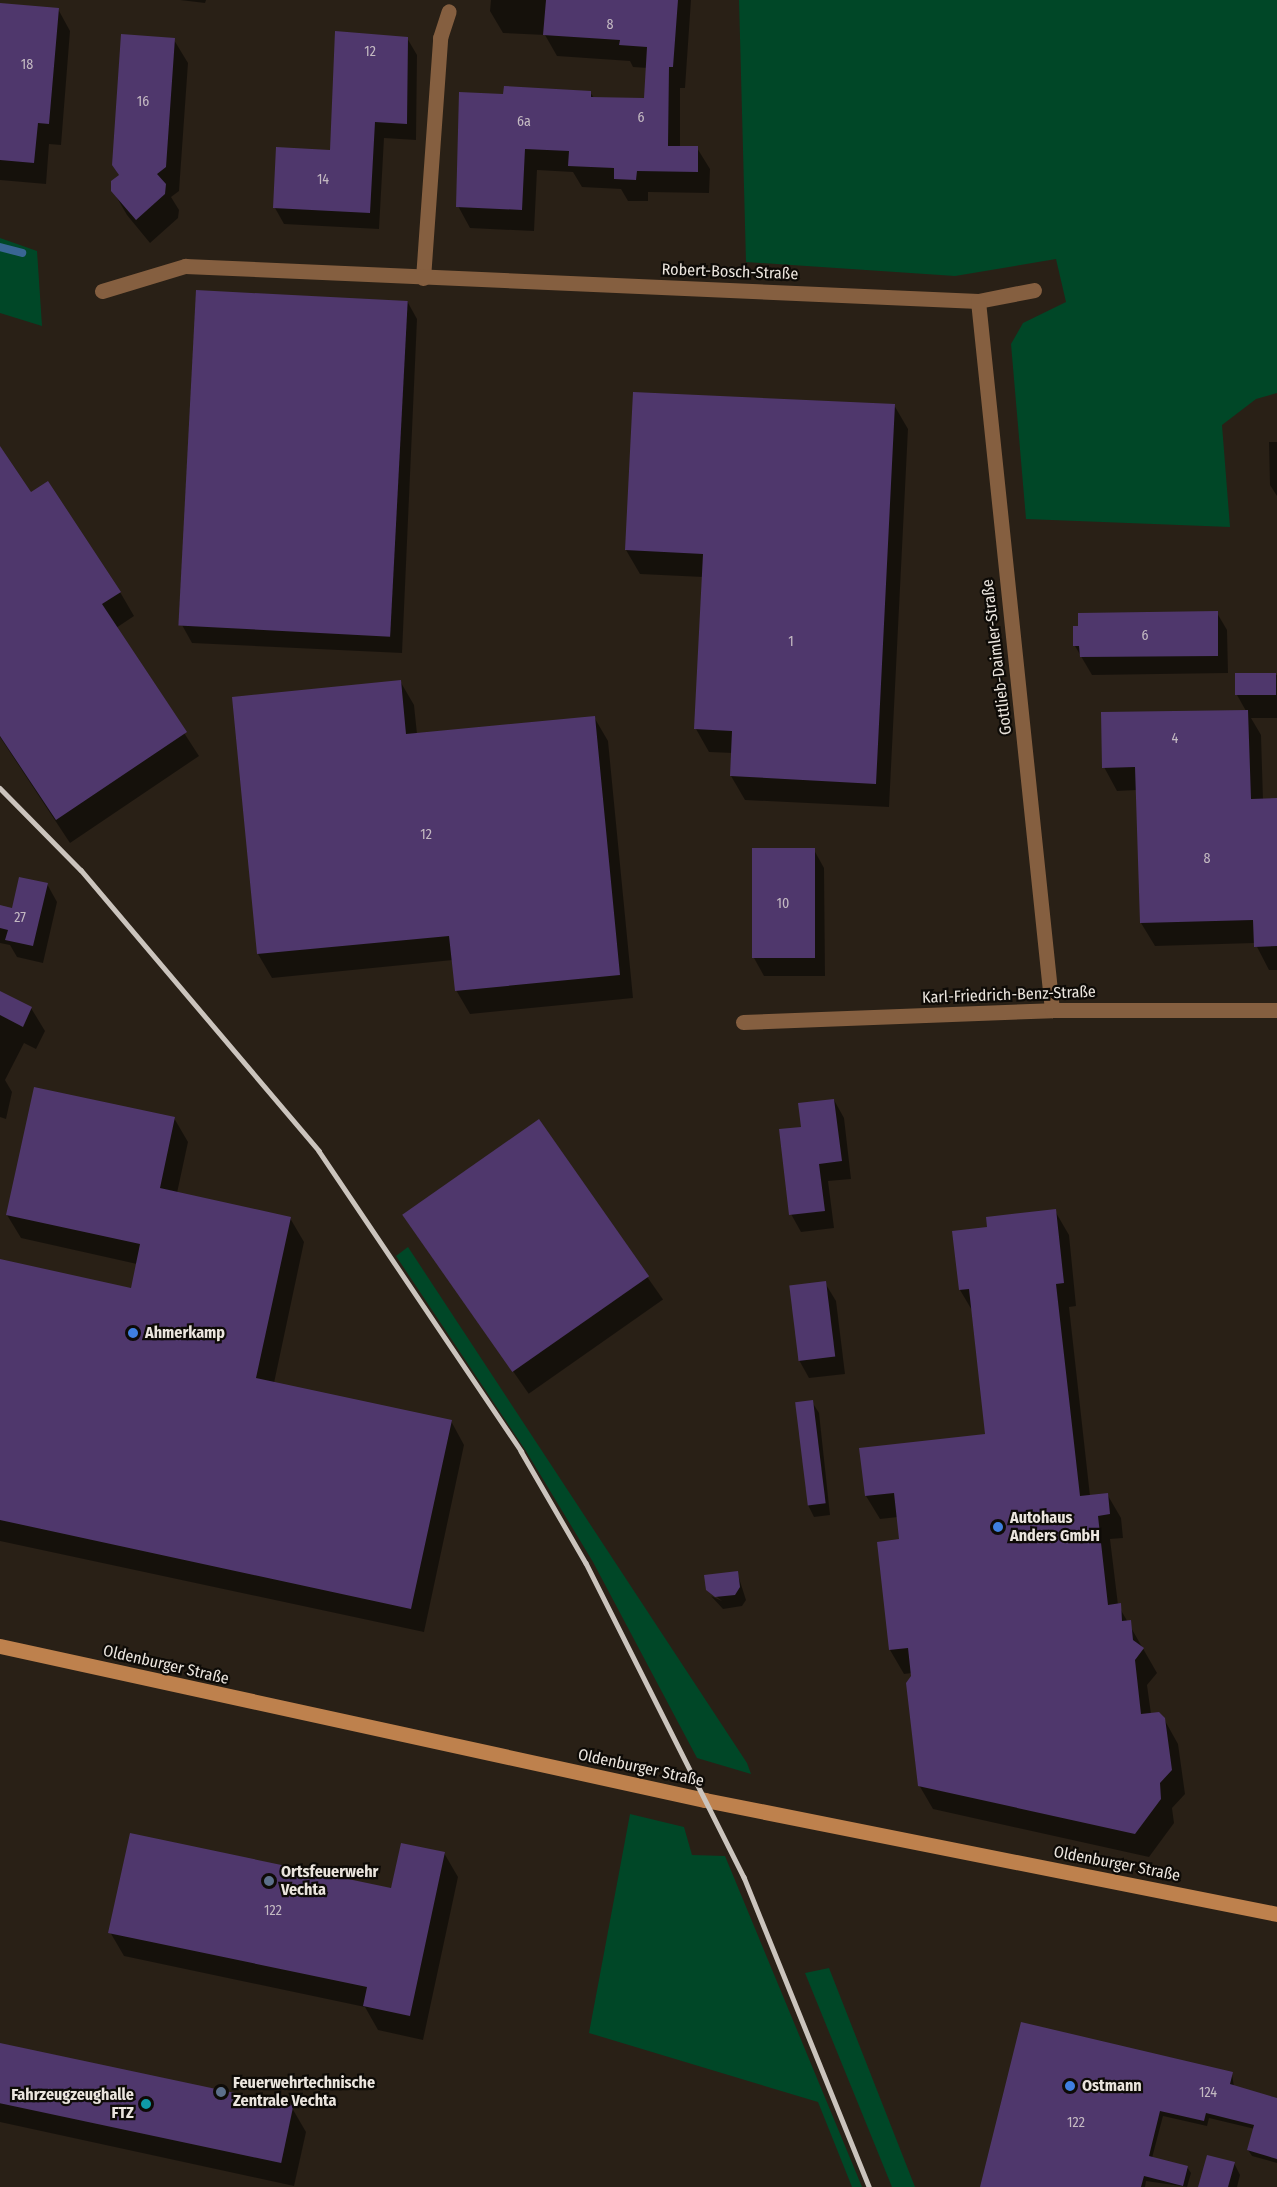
<!DOCTYPE html>
<meta charset="utf-8">
<style>
body{margin:0}
#map{position:relative;width:1277px;height:2187px;overflow:hidden;background:#292016;font-family:"Fira Sans Condensed",sans-serif}
div>[style]{position:absolute}
.green>*{inset:0;background:#004727}
.shadow>*{inset:0;background:#0007;transform-origin:0 0}
.stream>*{height:8px;margin:-4px;padding:0 4px;transform-origin:4px;border-radius:4px;background:#396593}
.building>*{inset:0;background:#4f376c;transform-origin:0 0}
.street>*{height:15px;margin:-7.5px;padding:0 7.5px;transform-origin:7.5px;border-radius:7.5px;background:#855f40}
.secondary>*{height:15px;margin:-7.5px;padding:0 7.5px;transform-origin:7.5px;border-radius:7.5px;background:#be814d}
.rail>*{height:4.5px;margin:-2.25px;padding:0 2.25px;transform-origin:2.25px;border-radius:2.25px;background:#cbc4bd}
.dots>*{width:16px;height:16px;translate:-50% -50%;box-sizing:border-box;border:3px solid #0e0b07;border-radius:50%}
span{translate:-50% -50%;white-space:nowrap;text-align:center;line-height:1.15;-webkit-text-stroke:4.5px #0e0b07;paint-order:stroke}
.number-label{font-size:14px;color:#c4bac2}
.number-label span{-webkit-text-stroke-width:0}
.street-label{font-size:16px;color:#ebe5de}
.poi-label{font-size:16px;color:#ebe5de;font-weight:700}
.left{translate:0 -50%;text-align:left}
.right{translate:-100% -50%;text-align:right}
</style>
<div id="map">
<div class="green">
<div style="clip-path:polygon(739px 0,1277px 0,1277px 393px,1256px 399px,1222px 425px,1230px 527px,1026px 519px,1011px 344px,1023px 323px,1066px 302px,1056px 259px,955px 276px,746px 262px)"></div>
<div style="clip-path:polygon(0 238px,37px 251px,42px 326px,0 313px)"></div>
<div style="clip-path:polygon(408px 1247px,747px 1763px,751px 1774px,697px 1758px,593px 1562px,526px 1451px,396px 1256px)"></div>
<div style="clip-path:polygon(630px 1814px,684px 1827px,692px 1855px,725px 1856px,862px 2187px,852px 2187px,818px 2102px,589px 2033px)"></div>
<div style="clip-path:polygon(829px 1968px,915px 2187px,892px 2187px,805px 1973px)"></div>
</div>
<div class="shadow">
<div style="clip-path:polygon(180px 0,206px 0,205px 3px)"></div>
<div style="clip-path:polygon(491px 0,691px 0,685px 88px,680px 88px,680px 147px,697px 148px,710px 169px,709px 193px,648px 192px,648px 201px,628px 201px,621px 189px,582px 187px,573px 172px,537px 170px,534px 231px,470px 228px,458px 206px,505px 96px,590px 92px,594px 98px,646px 99px,648px 68px,633px 67px,630px 61px,557px 56px,545px 35px,503px 33px,490px 11px)"></div>
<div style="clip-path:polygon(0 4px,58px 9px,70px 31px,61px 145px,49px 144px,46px 184px,0 180px)"></div>
<div style="clip-path:polygon(407px 38px,417px 55px,416px 140px,384px 138px,379px 229px,284px 224px,275px 208px,331px 151px)"></div>
<div style="clip-path:polygon(174px 40px,188px 63px,179px 191px,171px 197px,179px 210px,178px 218px,150px 243px,127px 215px,113px 191px,120px 176px,113px 165px)"></div>
<div style="clip-path:polygon(407px 301px,417px 319px,402px 653px,192px 643px,182px 625px)"></div>
<div style="clip-path:polygon(894px 405px,908px 429px,889px 807px,745px 800px,731px 776px,733px 753px,709px 752px,696px 729px,703px 577px,640px 574px,626px 550px)"></div>
<div style="clip-path:polygon(1269px 442px,1277px 442px,1277px 496px,1270px 485px)"></div>
<div style="clip-path:polygon(0 449px,30px 494px,120px 592px,134px 616px,116px 628px,199px 756px,70px 843px,0 737px)"></div>
<div style="clip-path:polygon(1217px 613px,1227px 630px,1228px 673px,1092px 675px,1075px 646px)"></div>
<div style="clip-path:polygon(1277px 675px,1277px 718px,1251px 718px,1261px 735px,1263px 800px,1277px 800px,1277px 970px,1269px 970px,1255px 943px,1155px 946px,1141px 923px,1137px 790px,1117px 791px,1104px 767px,1246px 711px,1237px 695px,1237px 676px)"></div>
<div style="clip-path:polygon(400px 681px,414px 705px,417px 734px,594px 717px,608px 741px,633px 998px,470px 1014px,456px 990px,453px 960px,272px 978px,258px 954px,234px 698px)"></div>
<div style="clip-path:polygon(814px 850px,824px 868px,825px 976px,764px 976px,754px 958px)"></div>
<div style="clip-path:polygon(47px 884px,57px 902px,43px 963px,17px 957px,10px 945px,0 943px,0 906px,13px 909px)"></div>
<div style="clip-path:polygon(0 992px,31px 1008px,45px 1031px,36px 1049px,24px 1043px,5px 1080px,12px 1092px,6px 1119px,0 1117px)"></div>
<div style="clip-path:polygon(834px 1100px,844px 1118px,851px 1179px,828px 1181px,834px 1228px,801px 1232px,791px 1214px,802px 1128px)"></div>
<div style="clip-path:polygon(174px 1118px,188px 1142px,177px 1193px,290px 1218px,304px 1242px,274px 1383px,451px 1421px,464px 1445px,424px 1632px,0 1541px,0 1261px,132px 1290px,137px 1264px,21px 1238px,7px 1215px)"></div>
<div style="left:538px;top:1121px;width:218px;height:164px;rotate:55deg"></div>
<div style="clip-path:polygon(1055px 1211px,1069px 1235px,1076px 1306px,1069px 1307px,1090px 1496px,1107px 1494px,1121px 1518px,1123px 1538px,1110px 1539px,1118px 1605px,1157px 1673px,1147px 1685px,1151px 1714px,1164px 1719px,1178px 1744px,1185px 1794px,1172px 1808px,1174px 1823px,1149px 1857px,933px 1809px,919px 1785px,912px 1673px,904px 1674px,890px 1650px,879px 1543px,900px 1540px,898px 1517px,880px 1519px,866px 1496px,987px 1436px,973px 1312px,960px 1290px,989px 1228px)"></div>
<div style="clip-path:polygon(825px 1283px,836px 1301px,845px 1374px,809px 1378px,799px 1360px)"></div>
<div style="clip-path:polygon(812px 1402px,819px 1413px,830px 1515px,814px 1517px,808px 1505px)"></div>
<div style="clip-path:polygon(737px 1572px,746px 1600px,742px 1606px,723px 1609px,711px 1596px,722px 1601px,708px 1590px)"></div>
<div style="clip-path:polygon(444px 1853px,458px 1877px,423px 2040px,378px 2030px,365px 2007px,124px 1956px,110px 1932px,392px 1890px)"></div>
<div style="clip-path:polygon(0 2045px,292px 2108px,306px 2132px,294px 2186px,0 2122px)"></div>
<div style="clip-path:polygon(1232px 2074px,1234px 2087px,1277px 2100px,1277px 2163px,1252px 2156px,1248px 2150px,1255px 2129px,1209px 2118px,1207px 2126px,1163px 2116px,1152px 2158px,1187px 2167px,1191px 2173px,1187px 2187px,1146px 2181px,1145px 2187px,981px 2187px)"></div>
<div style="clip-path:polygon(1234px 2163px,1240px 2175px,1237px 2187px,1201px 2187px)"></div>
</div>
<div class="stream">
<div style="left:0;top:247px;width:23px;rotate:15deg"></div>
</div>
<div class="building">
<div style="clip-path:polygon(546px 0,678px 0,673px 67px,669px 67px,668px 146px,698px 146px,698px 172px,637px 171px,636px 180px,614px 179px,614px 168px,568px 166px,569px 151px,525px 149px,522px 210px,456px 207px,459px 92px,503px 94px,504px 86px,591px 91px,591px 97px,644px 98px,647px 47px,619px 45px,620px 40px,543px 35px)"></div>
<div style="clip-path:polygon(0 3px,59px 8px,49px 124px,38px 123px,34px 163px,0 160px)"></div>
<div style="clip-path:polygon(335px 31px,408px 37px,407px 124px,375px 122px,370px 213px,273px 208px,276px 147px,330px 150px)"></div>
<div style="clip-path:polygon(121px 34px,175px 38px,166px 167px,157px 174px,166px 184px,165px 194px,136px 220px,111px 191px,111px 181px,119px 175px,112px 165px)"></div>
<div style="left:196px;top:290px;width:212px;height:336px;rotate:3deg"></div>
<div style="clip-path:polygon(633px 392px,895px 404px,876px 784px,730px 776px,732px 731px,694px 729px,703px 554px,625px 550px)"></div>
<div style="clip-path:polygon(0 446px,31px 492px,48px 481px,121px 592px,102px 604px,187px 732px,56px 820px,0 736px)"></div>
<div style="clip-path:polygon(1218px 611px,1218px 656px,1080px 657px,1079px 646px,1073px 646px,1073px 626px,1078px 626px,1078px 613px)"></div>
<div style="left:1276px;top:673px;width:22px;height:41px;rotate:90deg"></div>
<div style="clip-path:polygon(401px 680px,406px 734px,595px 716px,620px 975px,455px 991px,449px 936px,257px 954px,232px 697px)"></div>
<div style="clip-path:polygon(1248px 710px,1251px 799px,1277px 798px,1277px 946px,1254px 947px,1253px 920px,1140px 923px,1135px 767px,1102px 768px,1101px 712px)"></div>
<div style="left:815px;top:848px;width:110px;height:63px;rotate:90deg"></div>
<div style="clip-path:polygon(19px 877px,48px 883px,33px 946px,5px 940px,8px 930px,0 928px,0 905px,12px 908px)"></div>
<div style="clip-path:polygon(0 991px,32px 1007px,23px 1027px,0 1015px)"></div>
<div style="clip-path:polygon(34px 1087px,175px 1117px,160px 1188px,291px 1217px,256px 1378px,452px 1420px,411px 1609px,0 1520px,0 1259px,131px 1288px,140px 1244px,6px 1215px)"></div>
<div style="clip-path:polygon(834px 1099px,842px 1161px,819px 1164px,825px 1211px,789px 1215px,779px 1129px,801px 1127px,798px 1103px)"></div>
<div style="left:539px;top:1119px;width:192px;height:167px;rotate:55deg"></div>
<div style="clip-path:polygon(1056px 1209px,1064px 1283px,1056px 1284px,1080px 1496px,1108px 1493px,1110px 1514px,1098px 1516px,1108px 1605px,1121px 1603px,1122px 1621px,1131px 1620px,1133px 1640px,1144px 1648px,1135px 1660px,1141px 1714px,1159px 1712px,1165px 1718px,1172px 1770px,1160px 1783px,1161px 1799px,1135px 1834px,918px 1786px,906px 1683px,911px 1676px,908px 1648px,889px 1650px,877px 1542px,899px 1539px,894px 1493px,865px 1496px,859px 1448px,985px 1434px,969px 1289px,959px 1290px,952px 1231px,987px 1227px,986px 1217px)"></div>
<div style="left:826px;top:1281px;width:76px;height:37px;rotate:83deg"></div>
<div style="left:813px;top:1400px;width:104px;height:18px;rotate:83deg"></div>
<div style="clip-path:polygon(738px 1571px,740px 1587px,735px 1595px,715px 1597px,706px 1590px,704px 1575px)"></div>
<div style="clip-path:polygon(130px 1833px,391px 1888px,401px 1843px,445px 1852px,410px 2016px,363px 2006px,367px 1987px,108px 1933px)"></div>
<div style="clip-path:polygon(1021px 2022px,1233px 2072px,1230px 2084px,1277px 2098px,1277px 2159px,1247px 2150px,1254px 2125px,1206px 2113px,1204px 2121px,1160px 2111px,1149px 2156px,1188px 2166px,1183px 2186px,1144px 2176px,1141px 2187px,980px 2187px)"></div>
<div style="left:0;top:2043px;width:300px;height:59px;rotate:12deg"></div>
<div style="clip-path:polygon(1207px 2155px,1235px 2162px,1228px 2187px,1198px 2187px)"></div>
</div>
<div class="street">
<div style="left:423px;top:278px;width:241px;rotate:-85.9deg"></div>
<div style="left:440px;top:38px;width:28px;rotate:-72deg"></div>
<div style="left:102px;top:291px;width:87px;rotate:-16.8deg"></div>
<div style="left:185px;top:266px;width:794px;rotate:2.53deg"></div>
<div style="left:978px;top:301px;width:57px;rotate:-11.1deg"></div>
<div style="left:978px;top:301px;width:713px;rotate:84.04deg"></div>
<div style="left:743px;top:1022px;width:309px;rotate:-2.2deg"></div>
<div style="left:1052px;top:1010px;width:225px"></div>
</div>
<div class="secondary">
<div style="left:0;top:1646px;width:722px;rotate:12.32deg"></div>
<div style="left:705px;top:1800px;width:583px;rotate:11.27deg"></div>
</div>
<div class="rail">
<div style="left:0;top:788px;width:115px;rotate:45.4deg"></div>
<div style="left:81px;top:870px;width:368px;rotate:49.7deg"></div>
<div style="left:319px;top:1151px;width:362px;rotate:56deg"></div>
<div style="left:521px;top:1451px;width:129px;rotate:59.9deg"></div>
<div style="left:586px;top:1563px;width:352px;rotate:63.3deg"></div>
<div style="left:744px;top:1877px;width:334px;rotate:68deg"></div>
</div>
<div class="dots">
<div style="left:133px;top:1333px;background:#3f7fe0"></div>
<div style="left:998px;top:1527px;background:#3f7fe0"></div>
<div style="left:269px;top:1881px;background:#5c6f8a"></div>
<div style="left:1070px;top:2086px;background:#3f7fe0"></div>
<div style="left:221px;top:2092px;background:#5c6f8a"></div>
<div style="left:146px;top:2104px;background:#0f9aa8"></div>
</div>
<div class="number-label">
<span style="left:610px;top:25px">8</span>
<span style="left:370px;top:52px">12</span>
<span style="left:27px;top:65px">18</span>
<span style="left:143px;top:102px">16</span>
<span style="left:641px;top:118px">6</span>
<span style="left:524px;top:122px">6a</span>
<span style="left:323px;top:180px">14</span>
<span style="left:1145px;top:636px">6</span>
<span style="left:791px;top:642px">1</span>
<span style="left:1175px;top:739px">4</span>
<span style="left:426px;top:835px">12</span>
<span style="left:1207px;top:859px">8</span>
<span style="left:783px;top:904px">10</span>
<span style="left:20px;top:918px">27</span>
<span style="left:273px;top:1911px">122</span>
<span style="left:1208px;top:2093px">124</span>
<span style="left:1076px;top:2123px">122</span>
</div>
<div class="street-label">
<span style="left:730px;top:272px;rotate:2deg">Robert-Bosch-Straße</span>
<span style="left:997px;top:657px;rotate:-97deg">Gottlieb-Daimler-Straße</span>
<span style="left:1009px;top:995px;rotate:-2deg">Karl-Friedrich-Benz-Straße</span>
<span style="left:166px;top:1665px;rotate:13deg">Oldenburger Straße</span>
<span style="left:641px;top:1768px;rotate:12deg">Oldenburger Straße</span>
<span style="left:1117px;top:1864px;rotate:11deg">Oldenburger Straße</span>
</div>
<div class="poi-label">
<span class="left" style="left:145px;top:1333px">Ahmerkamp</span>
<span class="left" style="left:1010px;top:1527px">Autohaus<br>Anders GmbH</span>
<span class="left" style="left:281px;top:1881px">Ortsfeuerwehr<br>Vechta</span>
<span class="left" style="left:233px;top:2092px">Feuerwehrtechnische<br>Zentrale Vechta</span>
<span class="left" style="left:1082px;top:2086px">Ostmann</span>
<span class="right" style="left:134px;top:2104px">Fahrzeugzeughalle<br>FTZ</span>
</div>
</div>
